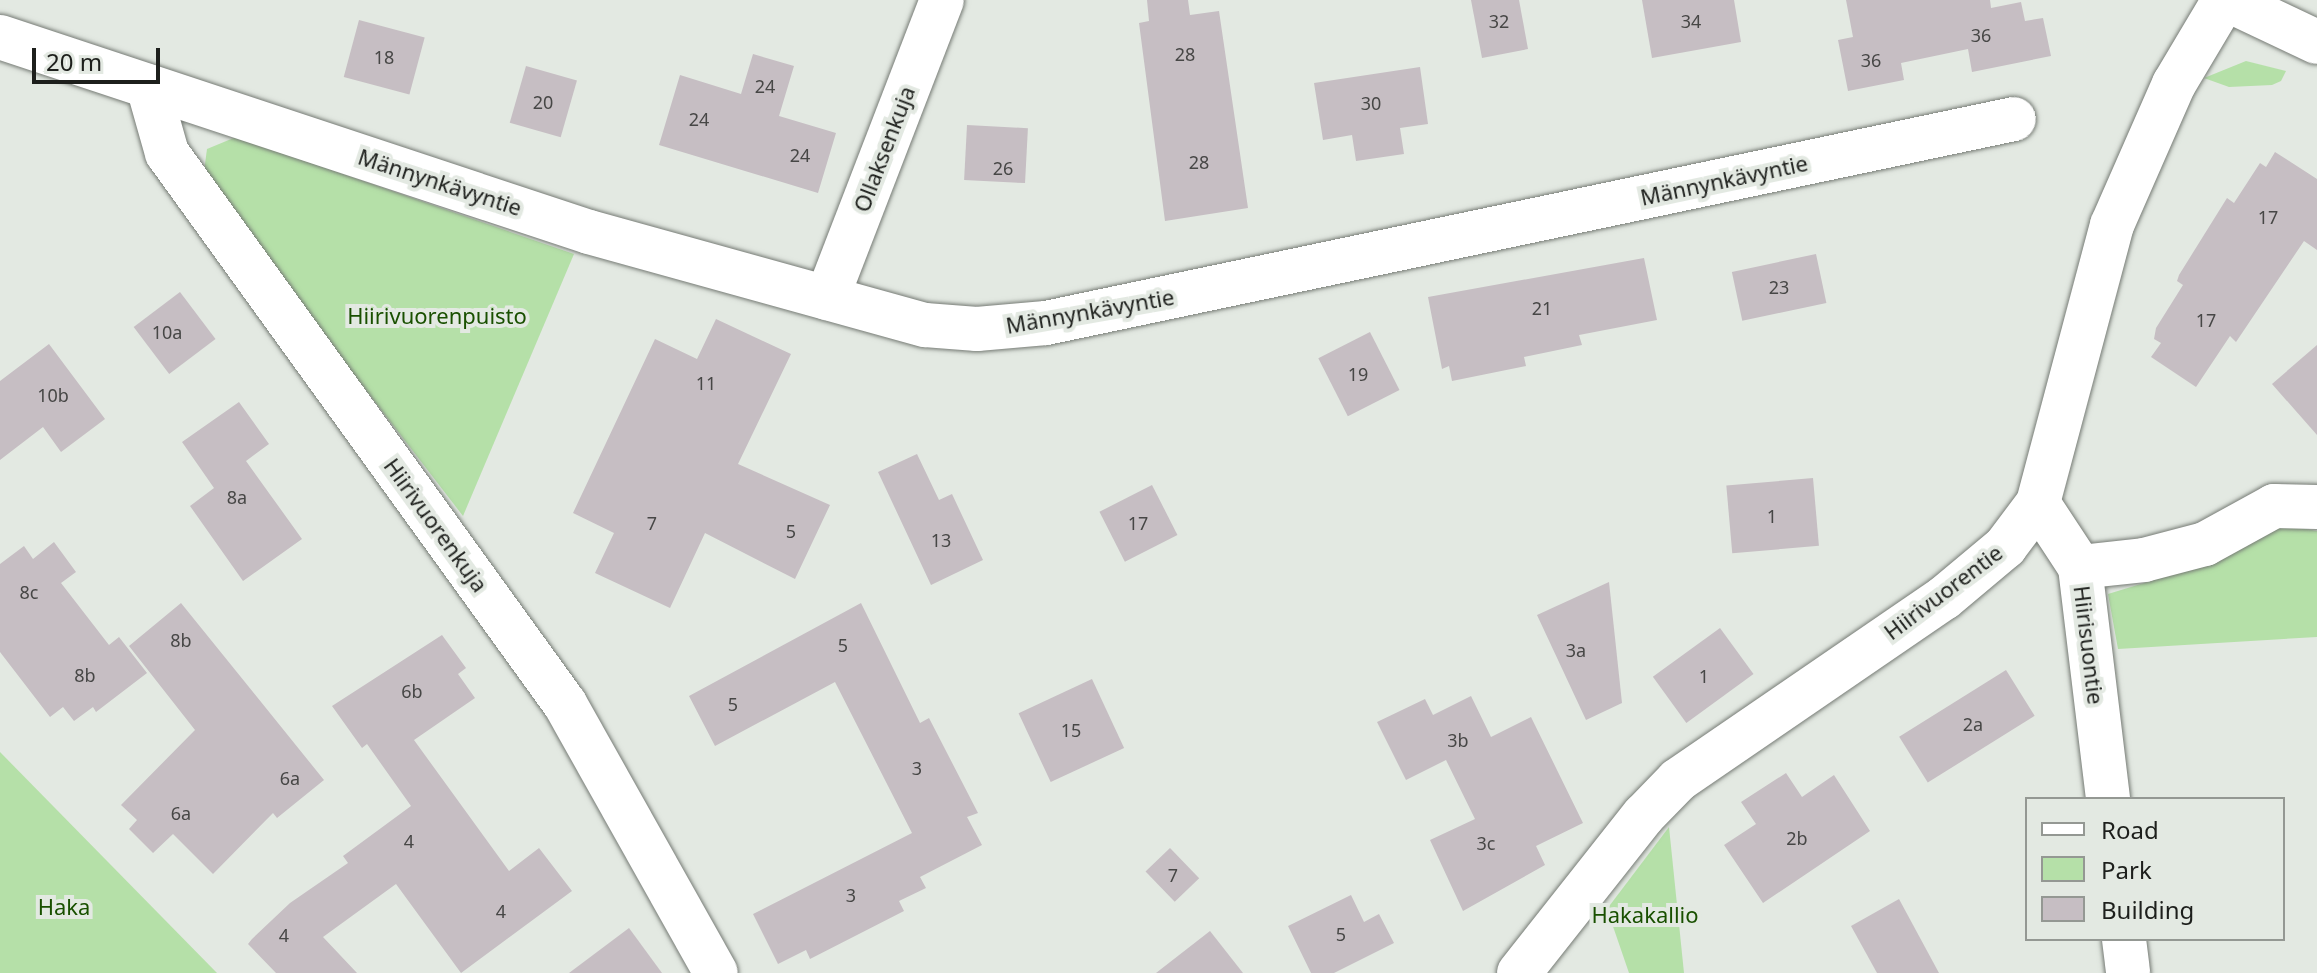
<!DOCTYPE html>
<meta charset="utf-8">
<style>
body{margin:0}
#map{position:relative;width:2317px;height:973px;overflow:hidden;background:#e3e9e2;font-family:"Noto Sans",sans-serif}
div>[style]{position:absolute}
.green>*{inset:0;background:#b5e0a8}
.building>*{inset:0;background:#c6bec3;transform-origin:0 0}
.roads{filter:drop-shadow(0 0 2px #767b75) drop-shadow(0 0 2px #767b75)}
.minor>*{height:44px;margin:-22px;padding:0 22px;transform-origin:22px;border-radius:22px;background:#fff}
span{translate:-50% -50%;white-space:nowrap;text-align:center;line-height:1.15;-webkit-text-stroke:8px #e3e9e2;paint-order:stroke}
.number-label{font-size:18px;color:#474746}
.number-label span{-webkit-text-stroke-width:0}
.street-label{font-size:22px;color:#1d1f1c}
.park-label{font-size:22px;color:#195000}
.legend{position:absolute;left:2025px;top:797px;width:260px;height:144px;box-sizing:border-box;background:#e3e9e2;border:2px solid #949893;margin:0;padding:10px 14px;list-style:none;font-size:24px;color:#1d1f1c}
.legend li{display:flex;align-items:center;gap:16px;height:40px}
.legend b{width:40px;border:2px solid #949893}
.scale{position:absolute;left:32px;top:48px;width:128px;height:36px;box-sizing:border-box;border:4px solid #1d1f1c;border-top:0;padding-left:10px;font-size:24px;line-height:28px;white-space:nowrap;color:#1d1f1c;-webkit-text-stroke:6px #e3e9e2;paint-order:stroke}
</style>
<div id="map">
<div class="green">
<div style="clip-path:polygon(2246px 61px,2286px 71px,2281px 81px,2272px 85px,2229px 87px,2204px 78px)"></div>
<div style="clip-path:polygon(236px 137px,574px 254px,463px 516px,203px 179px,207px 149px)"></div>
<div style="clip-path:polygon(2265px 521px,2317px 531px,2317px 637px,2118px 649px,2108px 594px,2180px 572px)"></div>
<div style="clip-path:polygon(0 752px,217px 973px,0 973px)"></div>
<div style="clip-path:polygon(1669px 827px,1684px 973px,1629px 973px,1607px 909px)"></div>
</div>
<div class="building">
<div style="clip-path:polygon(1147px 0,1188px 0,1190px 15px,1219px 11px,1248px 208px,1165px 221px,1139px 23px,1149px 21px)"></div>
<div style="clip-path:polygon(1471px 0,1519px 0,1528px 49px,1482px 58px)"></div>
<div style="clip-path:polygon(1642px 0,1734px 0,1741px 42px,1652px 58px)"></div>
<div style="clip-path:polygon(1846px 0,1990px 0,1991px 8px,2021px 2px,2025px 21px,2043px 18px,2051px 56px,1972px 72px,1968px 49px,1901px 63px,1904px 80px,1848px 91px,1838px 40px,1853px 37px)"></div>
<div style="left:359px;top:20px;width:68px;height:59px;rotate:15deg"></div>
<div style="clip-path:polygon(753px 54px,794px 66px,779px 116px,836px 133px,818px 193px,659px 145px,680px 75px,741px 94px)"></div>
<div style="left:526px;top:66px;width:53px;height:59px;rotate:16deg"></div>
<div style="clip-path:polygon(1420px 67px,1428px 124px,1400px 128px,1404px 154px,1356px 161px,1352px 135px,1323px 140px,1314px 83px)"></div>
<div style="left:967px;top:125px;width:61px;height:55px;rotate:3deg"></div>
<div style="clip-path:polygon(2275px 152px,2317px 179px,2317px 250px,2304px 241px,2236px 342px,2230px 336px,2196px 387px,2151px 357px,2161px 343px,2154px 339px,2156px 328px,2183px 285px,2177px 281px,2179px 275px,2227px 198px,2234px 203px,2260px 163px,2266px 167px)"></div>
<div style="left:1816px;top:254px;width:50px;height:86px;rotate:78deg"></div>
<div style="clip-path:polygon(1644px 258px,1657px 320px,1579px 335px,1582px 345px,1524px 357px,1526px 366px,1452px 381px,1449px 366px,1442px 369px,1428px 297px)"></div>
<div style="left:180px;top:292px;width:59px;height:58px;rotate:53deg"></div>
<div style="clip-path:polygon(716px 319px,791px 354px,738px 464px,830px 505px,795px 579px,705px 533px,670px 608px,595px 573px,614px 533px,573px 513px,655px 339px,697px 359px)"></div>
<div style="left:1370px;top:332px;width:65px;height:58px;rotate:63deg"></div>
<div style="clip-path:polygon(49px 344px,105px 419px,61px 452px,43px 427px,0 460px,0 381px)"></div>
<div style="clip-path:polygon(2317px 345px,2317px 435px,2272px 384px)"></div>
<div style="clip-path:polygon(239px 402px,269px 444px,246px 461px,302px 539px,243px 581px,190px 506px,214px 488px,182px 442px)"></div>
<div style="clip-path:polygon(917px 454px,939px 500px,952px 494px,983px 560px,931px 585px,878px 472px)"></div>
<div style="left:1813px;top:478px;width:68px;height:87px;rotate:85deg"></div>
<div style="left:1152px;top:485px;width:56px;height:59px;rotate:63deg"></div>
<div style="clip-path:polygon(54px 542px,76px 572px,61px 583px,109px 645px,119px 637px,147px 673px,96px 712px,93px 707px,74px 721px,63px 707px,50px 717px,0 652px,0 564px,24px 546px,33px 559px)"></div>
<div style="clip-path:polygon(1609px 582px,1622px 703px,1586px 720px,1537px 615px)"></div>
<div style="clip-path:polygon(181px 603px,324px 780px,277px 818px,273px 813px,213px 874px,173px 834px,153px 853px,129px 829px,137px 820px,121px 805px,195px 730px,129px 646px)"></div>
<div style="clip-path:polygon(861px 603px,920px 723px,929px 718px,978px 813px,967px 817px,982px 845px,920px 877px,926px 888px,899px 901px,904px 911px,810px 959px,806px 950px,778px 964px,753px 914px,912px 833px,835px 682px,715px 746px,689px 696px)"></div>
<div style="left:1720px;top:628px;width:57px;height:83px;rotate:54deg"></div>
<div style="clip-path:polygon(442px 635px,466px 668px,458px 674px,475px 698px,414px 740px,509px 871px,539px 848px,572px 891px,461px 973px,396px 884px,323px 937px,357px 973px,276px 973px,248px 944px,252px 939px,290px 903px,348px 863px,343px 856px,411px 806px,367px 744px,362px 748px,332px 706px)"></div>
<div style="left:2006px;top:670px;width:54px;height:126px;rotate:58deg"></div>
<div style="left:1092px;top:679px;width:76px;height:81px;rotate:65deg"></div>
<div style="clip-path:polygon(1471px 696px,1491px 737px,1531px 717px,1583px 823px,1536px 846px,1545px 865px,1463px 911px,1430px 840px,1475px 819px,1446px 760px,1406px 780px,1377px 722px,1425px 699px,1433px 715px)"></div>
<div style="clip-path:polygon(1786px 773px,1802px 797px,1834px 775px,1870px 831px,1763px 903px,1724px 845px,1756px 824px,1741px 802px)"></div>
<div style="left:1170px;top:848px;width:42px;height:34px;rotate:46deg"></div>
<div style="clip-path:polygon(1351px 895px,1364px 922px,1379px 914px,1394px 943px,1334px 973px,1311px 973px,1288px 926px)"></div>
<div style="clip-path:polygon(1899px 899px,1939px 973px,1877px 973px,1851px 926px)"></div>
<div style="clip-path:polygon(629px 928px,662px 973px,569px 973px)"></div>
<div style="clip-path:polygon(1210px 931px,1243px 973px,1156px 973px)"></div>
</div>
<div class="roads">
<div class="minor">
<div style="left:2228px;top:0;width:98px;rotate:25.3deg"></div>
<div style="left:0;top:37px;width:620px;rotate:18.32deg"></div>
<div style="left:589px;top:232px;width:349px;rotate:15.5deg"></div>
<div style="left:925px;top:325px;width:52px;rotate:4.4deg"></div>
<div style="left:977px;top:329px;width:69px;rotate:-5deg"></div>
<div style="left:1046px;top:323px;width:989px;rotate:-11.9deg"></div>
<div style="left:148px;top:86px;width:70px;rotate:74.2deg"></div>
<div style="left:167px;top:153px;width:680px;rotate:54.16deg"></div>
<div style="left:565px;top:704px;width:308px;rotate:60.7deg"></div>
<div style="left:827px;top:298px;width:319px;rotate:-68.9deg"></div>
<div style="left:2038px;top:503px;width:77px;rotate:56.7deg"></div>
<div style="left:2080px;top:567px;width:234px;rotate:83.1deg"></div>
<div style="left:2080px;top:567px;width:64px;rotate:-6.2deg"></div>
<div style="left:2144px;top:560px;width:63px;rotate:-14.7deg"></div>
<div style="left:2205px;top:544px;width:79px;rotate:-28.8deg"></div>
<div style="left:2274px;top:506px;width:43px;rotate:1.3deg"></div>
<div style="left:2124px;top:939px;width:34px;rotate:83deg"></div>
<div style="left:1519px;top:973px;width:201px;rotate:-51.7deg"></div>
<div style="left:1644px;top:815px;width:49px;rotate:-45.8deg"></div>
<div style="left:1678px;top:780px;width:322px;rotate:-34.4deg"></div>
<div style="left:1944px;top:598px;width:80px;rotate:-39.9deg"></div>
<div style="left:2005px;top:547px;width:55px;rotate:-53.1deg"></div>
<div style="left:2038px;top:503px;width:288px;rotate:-75.1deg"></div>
<div style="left:2112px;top:225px;width:154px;rotate:-66.3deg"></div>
<div style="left:2174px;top:84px;width:98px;rotate:-59.2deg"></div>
</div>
</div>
<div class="number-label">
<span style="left:1499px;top:21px">32</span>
<span style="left:1691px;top:21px">34</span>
<span style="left:1981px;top:35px">36</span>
<span style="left:1185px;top:54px">28</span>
<span style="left:384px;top:57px">18</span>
<span style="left:1871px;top:60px">36</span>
<span style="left:765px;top:86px">24</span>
<span style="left:543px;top:102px">20</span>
<span style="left:1371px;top:103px">30</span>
<span style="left:699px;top:119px">24</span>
<span style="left:800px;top:155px">24</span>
<span style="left:1199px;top:162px">28</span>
<span style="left:1003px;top:168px">26</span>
<span style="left:2268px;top:217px">17</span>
<span style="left:1779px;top:287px">23</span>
<span style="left:1542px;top:308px">21</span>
<span style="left:2206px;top:320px">17</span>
<span style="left:167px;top:332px">10a</span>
<span style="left:1358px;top:374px">19</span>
<span style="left:706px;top:383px">11</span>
<span style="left:53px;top:395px">10b</span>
<span style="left:237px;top:497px">8a</span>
<span style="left:1772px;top:516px">1</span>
<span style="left:652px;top:523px">7</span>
<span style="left:1138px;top:523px">17</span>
<span style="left:791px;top:531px">5</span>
<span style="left:941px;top:540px">13</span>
<span style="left:29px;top:592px">8c</span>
<span style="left:181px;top:640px">8b</span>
<span style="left:843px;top:645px">5</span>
<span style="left:1576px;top:650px">3a</span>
<span style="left:85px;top:675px">8b</span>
<span style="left:1704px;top:676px">1</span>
<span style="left:412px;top:691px">6b</span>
<span style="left:733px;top:704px">5</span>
<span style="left:1973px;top:724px">2a</span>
<span style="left:1071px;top:730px">15</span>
<span style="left:1458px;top:740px">3b</span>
<span style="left:917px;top:768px">3</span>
<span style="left:290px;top:778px">6a</span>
<span style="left:181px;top:813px">6a</span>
<span style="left:1797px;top:838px">2b</span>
<span style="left:409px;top:841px">4</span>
<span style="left:1486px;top:843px">3c</span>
<span style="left:1173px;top:875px">7</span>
<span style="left:851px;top:895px">3</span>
<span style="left:501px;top:911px">4</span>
<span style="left:1341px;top:934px">5</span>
<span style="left:284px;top:935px">4</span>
</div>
<div class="street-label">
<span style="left:884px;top:149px;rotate:-69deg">Ollaksenkuja</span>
<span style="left:1724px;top:180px;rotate:-12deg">Männynkävyntie</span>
<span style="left:440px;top:182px;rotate:18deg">Männynkävyntie</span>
<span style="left:1090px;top:311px;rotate:-10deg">Männynkävyntie</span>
<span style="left:436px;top:525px;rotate:54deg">Hiirivuorenkuja</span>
<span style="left:1943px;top:592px;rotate:-37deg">Hiirivuorentie</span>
<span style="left:2089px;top:645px;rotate:83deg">Hiirisuontie</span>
</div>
<div class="park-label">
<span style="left:437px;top:316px">Hiirivuorenpuisto</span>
<span style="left:64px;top:907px">Haka</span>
<span style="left:1645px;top:915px">Hakakallio</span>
</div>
<ul class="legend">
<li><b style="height:10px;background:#fff"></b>Road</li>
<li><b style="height:22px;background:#b5e0a8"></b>Park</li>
<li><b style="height:22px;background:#c6bec3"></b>Building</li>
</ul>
<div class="scale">20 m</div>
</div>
